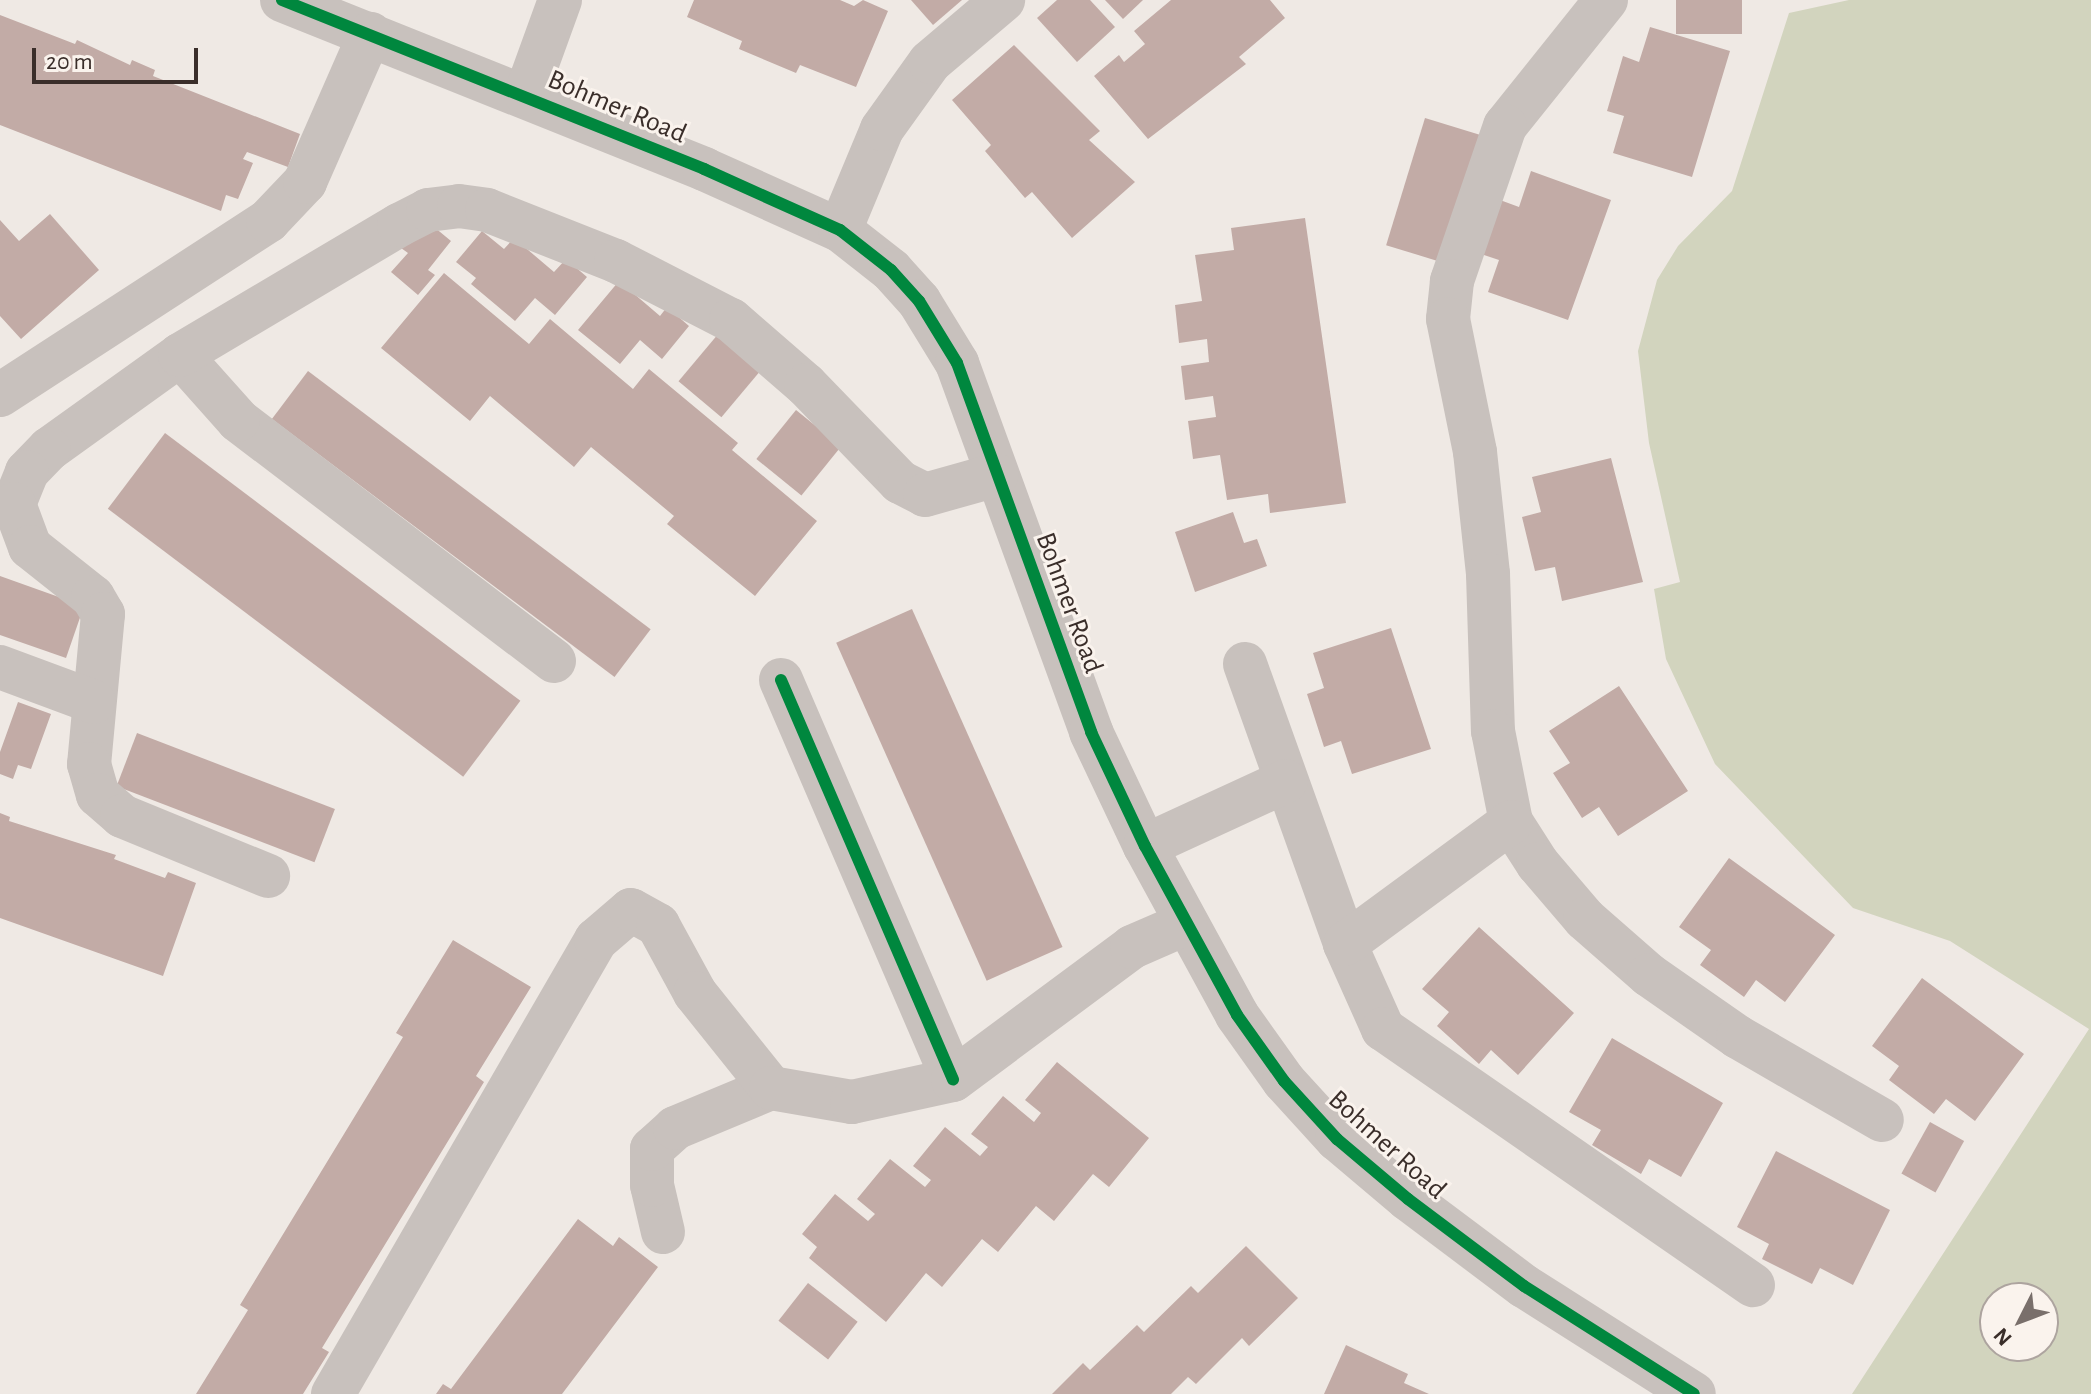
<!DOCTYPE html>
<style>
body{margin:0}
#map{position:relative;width:2091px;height:1394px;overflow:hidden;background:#efe9e4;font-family:"Alegreya Sans",sans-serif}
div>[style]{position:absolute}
.green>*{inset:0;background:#d2d4be}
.building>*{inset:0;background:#c2aba6;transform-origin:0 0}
.minor>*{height:44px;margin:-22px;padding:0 22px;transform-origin:22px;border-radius:22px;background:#c8c1bd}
.cycleway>*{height:12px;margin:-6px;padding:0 6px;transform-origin:6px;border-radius:6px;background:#00873e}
span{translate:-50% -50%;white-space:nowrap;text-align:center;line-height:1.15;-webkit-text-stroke:6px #faf3ed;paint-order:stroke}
.street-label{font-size:28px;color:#3a2e2a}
.north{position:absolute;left:1979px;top:1282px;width:80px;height:80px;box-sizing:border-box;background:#faf3ed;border:2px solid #ada49f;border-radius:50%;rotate:228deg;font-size:22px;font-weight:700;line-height:32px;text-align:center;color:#3a2e2a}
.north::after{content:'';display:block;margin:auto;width:28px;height:36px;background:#796f6b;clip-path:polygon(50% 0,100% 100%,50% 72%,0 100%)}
.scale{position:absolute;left:32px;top:48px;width:166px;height:36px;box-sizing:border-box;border:4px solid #3a2e2a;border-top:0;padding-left:10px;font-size:24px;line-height:28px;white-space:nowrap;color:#3a2e2a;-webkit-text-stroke:6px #faf3ed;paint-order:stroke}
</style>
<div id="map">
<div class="green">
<div style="clip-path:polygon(evenodd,1849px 0,2091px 0,2091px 1394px,1852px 1394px,2089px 1029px,1950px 941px,1853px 908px,1715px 764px,1666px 659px,1654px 589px,1680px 582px,1649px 443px,1638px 351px,1657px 280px,1678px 246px,1732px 191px,1789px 13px,1849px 0,1995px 1298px,2043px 1298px,2043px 1346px,1995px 1346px,1995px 1298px)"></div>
</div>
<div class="building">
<div style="clip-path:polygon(694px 0,840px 0,854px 6px,863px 0,888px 11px,856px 87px,800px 65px,796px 73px,739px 49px,742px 41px,687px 17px)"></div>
<div style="clip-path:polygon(911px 0,962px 0,933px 25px)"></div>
<div style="clip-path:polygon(1057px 0,1090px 0,1115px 27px,1077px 62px,1037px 18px)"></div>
<div style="clip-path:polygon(1105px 0,1143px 0,1123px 19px)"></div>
<div style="clip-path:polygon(1171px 0,1270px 0,1285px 18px,1239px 57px,1246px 64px,1148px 139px,1094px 76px,1119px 55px,1124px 62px,1145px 44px,1134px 31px)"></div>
<div style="left:1676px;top:0;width:66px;height:34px"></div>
<div style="clip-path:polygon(0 15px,75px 44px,77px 40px,130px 65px,132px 60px,155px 70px,153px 76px,300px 134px,288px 167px,247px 152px,243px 159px,253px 163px,238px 199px,226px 195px,221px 211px,0 125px)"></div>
<div style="clip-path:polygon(1650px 27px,1730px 51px,1692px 177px,1613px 153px,1624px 116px,1607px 111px,1623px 56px,1639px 62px)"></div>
<div style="clip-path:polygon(1014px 45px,1100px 131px,1089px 140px,1135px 182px,1072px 238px,1032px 192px,1025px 198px,985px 151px,991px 145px,952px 100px)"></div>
<div style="left:1425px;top:118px;width:58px;height:133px;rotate:17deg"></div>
<div style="clip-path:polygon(1531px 171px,1611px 200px,1568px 320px,1488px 292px,1499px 260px,1481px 254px,1500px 200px,1519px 207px)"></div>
<div style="clip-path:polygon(50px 214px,99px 270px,21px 339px,0 316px,0 220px,19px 241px)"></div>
<div style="clip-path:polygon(1305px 218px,1346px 503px,1270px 513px,1268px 494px,1227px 500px,1220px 455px,1193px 459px,1188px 421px,1216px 417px,1213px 396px,1185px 400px,1181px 366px,1209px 362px,1207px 339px,1179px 343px,1175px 305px,1202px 301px,1195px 255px,1234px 250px,1231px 228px)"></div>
<div style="clip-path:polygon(428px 222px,451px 241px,428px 270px,435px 275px,418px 295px,391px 272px,408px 253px,401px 248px)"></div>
<div style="clip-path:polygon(482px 231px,504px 249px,514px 238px,554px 272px,566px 259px,587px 277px,555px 315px,535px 298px,515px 321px,471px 284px,476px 278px,456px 262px)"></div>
<div style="clip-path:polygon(444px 273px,529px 344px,550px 319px,633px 389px,649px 369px,738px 443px,732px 450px,817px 521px,755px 596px,667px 524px,674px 516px,591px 447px,574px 467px,490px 396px,470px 421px,381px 348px)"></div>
<div style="clip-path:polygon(619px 281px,660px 316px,667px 307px,689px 326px,662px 359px,640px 340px,620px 364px,578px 330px)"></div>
<div style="left:719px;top:333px;width:56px;height:63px;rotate:40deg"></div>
<div style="left:308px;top:371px;width:429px;height:60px;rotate:37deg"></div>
<div style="left:796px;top:410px;width:58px;height:63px;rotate:39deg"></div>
<div style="left:165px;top:433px;width:445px;height:95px;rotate:37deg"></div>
<div style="clip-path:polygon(1611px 458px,1643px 582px,1562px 601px,1555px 567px,1535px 571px,1522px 517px,1541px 512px,1532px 477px)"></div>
<div style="clip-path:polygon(1233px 512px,1244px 543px,1257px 539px,1267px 566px,1195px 592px,1175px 532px)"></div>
<div style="clip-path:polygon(0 576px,84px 606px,66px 658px,0 635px)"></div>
<div style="left:912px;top:609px;width:370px;height:83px;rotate:66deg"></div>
<div style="clip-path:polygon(1391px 628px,1431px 749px,1352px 774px,1341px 741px,1324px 747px,1307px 694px,1324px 688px,1313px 653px)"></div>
<div style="clip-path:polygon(1619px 686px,1688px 791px,1618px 836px,1599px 807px,1582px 818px,1553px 773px,1570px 763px,1549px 731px)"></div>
<div style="clip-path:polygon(18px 702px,51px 714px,31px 769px,18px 765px,13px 779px,0 774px,0 752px)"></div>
<div style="left:137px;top:733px;width:212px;height:57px;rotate:21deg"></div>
<div style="clip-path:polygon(0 813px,10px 817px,9px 821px,116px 855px,114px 859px,165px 878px,168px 872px,196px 883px,163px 976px,0 918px)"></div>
<div style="clip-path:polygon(1729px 858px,1835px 935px,1785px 1002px,1756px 980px,1744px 997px,1700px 965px,1711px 950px,1679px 927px)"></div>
<div style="clip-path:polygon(1479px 927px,1574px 1013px,1518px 1075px,1491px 1050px,1479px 1064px,1437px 1026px,1449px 1012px,1422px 989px)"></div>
<div style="clip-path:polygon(453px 940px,531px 987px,476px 1076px,484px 1082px,322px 1348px,329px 1352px,303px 1394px,196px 1394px,248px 1310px,240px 1305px,403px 1037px,396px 1033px)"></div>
<div style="clip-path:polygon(1922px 978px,2024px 1054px,1975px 1121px,1946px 1099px,1934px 1114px,1889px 1080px,1899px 1066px,1872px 1046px)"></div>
<div style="clip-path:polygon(1612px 1038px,1723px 1103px,1681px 1177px,1649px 1159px,1641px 1174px,1592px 1145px,1601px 1130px,1569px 1112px)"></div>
<div style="clip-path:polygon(1057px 1062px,1149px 1138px,1109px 1187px,1093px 1174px,1054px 1221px,1036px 1206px,998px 1252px,982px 1239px,942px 1287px,926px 1273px,886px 1322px,809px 1258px,817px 1247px,802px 1234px,835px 1194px,868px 1221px,875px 1214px,857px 1199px,890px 1159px,925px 1187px,931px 1180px,913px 1166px,945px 1127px,980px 1156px,988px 1147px,971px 1134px,1003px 1096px,1034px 1122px,1041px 1113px,1025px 1100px)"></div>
<div style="left:1930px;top:1122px;width:39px;height:59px;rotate:29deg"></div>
<div style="clip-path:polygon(1776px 1151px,1890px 1210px,1853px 1285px,1820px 1268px,1812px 1284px,1762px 1259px,1769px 1244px,1737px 1227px)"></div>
<div style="clip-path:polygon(578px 1219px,613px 1246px,619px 1237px,658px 1267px,562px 1394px,436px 1394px,443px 1384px,451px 1389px)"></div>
<div style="clip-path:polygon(1246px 1246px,1298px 1298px,1249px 1346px,1242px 1338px,1196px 1384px,1188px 1377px,1171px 1394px,1052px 1394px,1083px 1363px,1090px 1370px,1137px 1325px,1144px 1332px,1191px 1286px,1198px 1293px)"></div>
<div style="left:808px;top:1283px;width:63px;height:48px;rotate:38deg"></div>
<div style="clip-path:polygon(1346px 1345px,1408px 1374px,1404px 1383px,1429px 1394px,1324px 1394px)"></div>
</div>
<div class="minor">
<div style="left:282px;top:0;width:455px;rotate:21.8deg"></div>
<div style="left:704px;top:169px;width:149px;rotate:24.2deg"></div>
<div style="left:840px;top:230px;width:65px;rotate:38.1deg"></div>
<div style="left:891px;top:270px;width:42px;rotate:47.9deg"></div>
<div style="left:919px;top:301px;width:73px;rotate:58.5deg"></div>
<div style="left:957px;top:363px;width:393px;rotate:70deg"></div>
<div style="left:1091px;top:732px;width:126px;rotate:64.7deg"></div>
<div style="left:1145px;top:846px;width:192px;rotate:61.4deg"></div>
<div style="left:1237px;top:1015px;width:81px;rotate:54.5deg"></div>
<div style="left:1284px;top:1081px;width:79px;rotate:47.6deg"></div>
<div style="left:1337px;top:1139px;width:93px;rotate:40.2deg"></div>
<div style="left:1408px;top:1199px;width:145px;rotate:36.9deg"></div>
<div style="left:1524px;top:1286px;width:201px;rotate:32.4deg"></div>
<div style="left:1606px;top:0;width:161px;rotate:128.7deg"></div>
<div style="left:1505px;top:126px;width:164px;rotate:108.9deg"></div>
<div style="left:1452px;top:281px;width:38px;rotate:96deg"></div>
<div style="left:1448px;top:319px;width:136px;rotate:78.5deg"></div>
<div style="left:1475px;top:452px;width:123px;rotate:83.9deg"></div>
<div style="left:1488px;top:574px;width:157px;rotate:88.2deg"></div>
<div style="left:1493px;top:731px;width:93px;rotate:78.8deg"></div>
<div style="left:1511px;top:822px;width:50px;rotate:57.3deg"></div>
<div style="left:1538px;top:864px;width:72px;rotate:49.5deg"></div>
<div style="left:1585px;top:919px;width:85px;rotate:41.2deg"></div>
<div style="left:1649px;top:975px;width:108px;rotate:34.9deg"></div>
<div style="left:1738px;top:1037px;width:166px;rotate:30deg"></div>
<div style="left:526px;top:94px;width:100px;rotate:-70.1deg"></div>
<div style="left:840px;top:230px;width:109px;rotate:-67.4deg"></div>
<div style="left:882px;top:129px;width:82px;rotate:-54.4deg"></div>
<div style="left:930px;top:62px;width:96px;rotate:-40.3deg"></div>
<div style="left:180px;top:355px;width:161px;rotate:144.3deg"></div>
<div style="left:49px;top:449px;width:32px;rotate:134deg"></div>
<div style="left:27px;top:472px;width:35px;rotate:112deg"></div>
<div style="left:14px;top:504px;width:46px;rotate:69.6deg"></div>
<div style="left:30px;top:547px;width:80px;rotate:38.4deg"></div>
<div style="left:93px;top:597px;width:20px;rotate:60deg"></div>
<div style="left:103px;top:614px;width:151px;rotate:95.3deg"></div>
<div style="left:89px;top:764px;width:32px;rotate:74deg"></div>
<div style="left:98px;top:795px;width:32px;rotate:41deg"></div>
<div style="left:122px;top:816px;width:158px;rotate:22.3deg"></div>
<div style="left:0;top:395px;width:320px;rotate:-33deg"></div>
<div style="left:268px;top:221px;width:54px;rotate:-46.5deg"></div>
<div style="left:305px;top:182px;width:162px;rotate:-66.3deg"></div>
<div style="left:554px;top:661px;width:397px;rotate:-142.7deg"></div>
<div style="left:238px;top:420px;width:87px;rotate:-131.7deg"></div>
<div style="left:180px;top:355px;width:255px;rotate:-30.7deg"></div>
<div style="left:399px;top:225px;width:33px;rotate:-27deg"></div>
<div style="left:428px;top:210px;width:31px;rotate:-7deg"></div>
<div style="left:459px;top:206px;width:28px;rotate:8deg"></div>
<div style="left:487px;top:210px;width:139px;rotate:21.6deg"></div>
<div style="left:616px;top:261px;width:129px;rotate:27.2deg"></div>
<div style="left:731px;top:320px;width:99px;rotate:40.9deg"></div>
<div style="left:806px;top:385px;width:135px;rotate:45.9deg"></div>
<div style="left:900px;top:482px;width:28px;rotate:27deg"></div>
<div style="left:925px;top:495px;width:74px;rotate:-15.7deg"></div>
<div style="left:1245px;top:664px;width:297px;rotate:70.3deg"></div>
<div style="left:1345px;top:944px;width:93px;rotate:65.9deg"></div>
<div style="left:1383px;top:1029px;width:450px;rotate:34.7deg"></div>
<div style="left:0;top:667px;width:100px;rotate:20.4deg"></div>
<div style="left:781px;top:680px;width:435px;rotate:66.7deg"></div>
<div style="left:1145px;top:846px;width:155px;rotate:-24.7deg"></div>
<div style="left:1345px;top:944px;width:206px;rotate:-36.3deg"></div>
<div style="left:663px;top:1232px;width:48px;rotate:-103.2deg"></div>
<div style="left:652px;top:1185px;width:36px;rotate:-90deg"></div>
<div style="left:652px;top:1149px;width:31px;rotate:-42deg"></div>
<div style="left:675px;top:1128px;width:104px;rotate:-22.6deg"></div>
<div style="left:333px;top:1394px;width:525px;rotate:-59.92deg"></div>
<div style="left:596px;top:940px;width:46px;rotate:-40.6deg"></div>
<div style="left:631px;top:910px;width:31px;rotate:29deg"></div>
<div style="left:658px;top:925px;width:77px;rotate:61.4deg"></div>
<div style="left:695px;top:993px;width:122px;rotate:51.3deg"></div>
<div style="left:771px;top:1088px;width:82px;rotate:9.8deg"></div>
<div style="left:852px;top:1102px;width:103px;rotate:-12.3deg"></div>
<div style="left:953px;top:1080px;width:223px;rotate:-36.6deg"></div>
<div style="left:1132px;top:947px;width:58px;rotate:-23.5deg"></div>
</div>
<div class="cycleway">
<div style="left:282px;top:0;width:455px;rotate:21.8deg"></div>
<div style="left:704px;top:169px;width:149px;rotate:24.2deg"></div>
<div style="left:840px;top:230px;width:65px;rotate:38.1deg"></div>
<div style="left:891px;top:270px;width:42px;rotate:47.9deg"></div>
<div style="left:919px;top:301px;width:73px;rotate:58.5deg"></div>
<div style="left:957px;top:363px;width:393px;rotate:70deg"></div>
<div style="left:1091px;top:732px;width:126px;rotate:64.7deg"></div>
<div style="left:1145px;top:846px;width:192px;rotate:61.4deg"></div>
<div style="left:1237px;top:1015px;width:81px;rotate:54.5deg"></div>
<div style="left:1284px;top:1081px;width:79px;rotate:47.6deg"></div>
<div style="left:1337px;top:1139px;width:93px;rotate:40.2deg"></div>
<div style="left:1408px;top:1199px;width:145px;rotate:36.9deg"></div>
<div style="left:1524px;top:1286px;width:201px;rotate:32.4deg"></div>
<div style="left:781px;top:680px;width:435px;rotate:66.7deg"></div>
</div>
<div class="street-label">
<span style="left:617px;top:107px;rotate:23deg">Bohmer Road</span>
<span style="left:1069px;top:603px;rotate:70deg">Bohmer Road</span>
<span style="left:1387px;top:1145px;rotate:42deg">Bohmer Road</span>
</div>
<div class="north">N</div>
<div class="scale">20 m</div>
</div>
